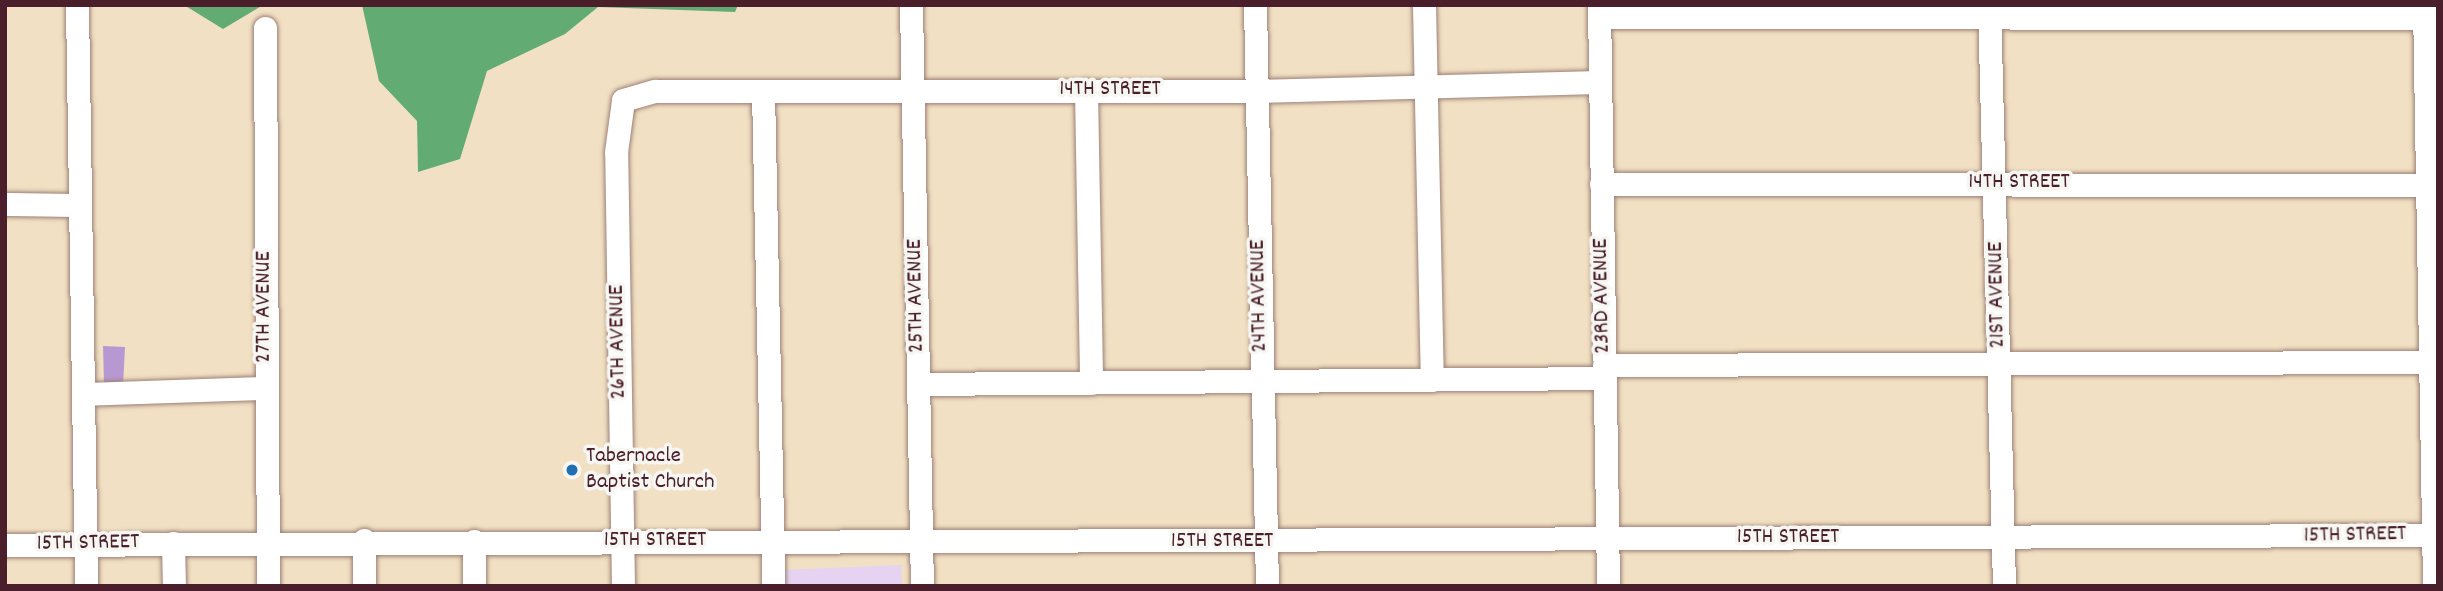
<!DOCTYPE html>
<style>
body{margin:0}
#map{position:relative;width:2443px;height:591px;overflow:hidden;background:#f1e0c3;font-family:Dekko,sans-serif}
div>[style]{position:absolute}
.built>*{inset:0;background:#e5d3f1}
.forest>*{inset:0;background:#62ac74}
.building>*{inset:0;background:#b898d2}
.roads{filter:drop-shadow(0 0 2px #9e8077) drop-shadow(0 0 2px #9e8077)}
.minor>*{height:23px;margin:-11.5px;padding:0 11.5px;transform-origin:11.5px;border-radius:11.5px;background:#fff}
.dots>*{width:19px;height:19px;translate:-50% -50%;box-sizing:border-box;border:4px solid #f6f6f2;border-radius:50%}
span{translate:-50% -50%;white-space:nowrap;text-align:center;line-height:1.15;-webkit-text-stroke:7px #f6f6f2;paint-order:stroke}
.street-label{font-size:23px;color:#4a1f2b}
.poi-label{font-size:23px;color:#4a1f2b}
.left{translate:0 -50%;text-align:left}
.frame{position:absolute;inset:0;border:7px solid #4a1f2b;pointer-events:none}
</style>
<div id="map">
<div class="built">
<div style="clip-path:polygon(901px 565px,902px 586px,782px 586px,781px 570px)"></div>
</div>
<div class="forest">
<div style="clip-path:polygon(184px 5px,263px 5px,223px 29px)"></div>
<div style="clip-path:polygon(362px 5px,738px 5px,735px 12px,598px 7px,565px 34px,487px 71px,460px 159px,418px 172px,417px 121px,379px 81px)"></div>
</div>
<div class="building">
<div style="clip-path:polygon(103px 346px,125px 347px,123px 386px,104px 384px)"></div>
</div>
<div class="roads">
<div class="minor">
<div style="left:77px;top:5px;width:581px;rotate:89.11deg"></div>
<div style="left:911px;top:5px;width:581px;rotate:88.92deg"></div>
<div style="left:1255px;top:5px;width:581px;rotate:88.82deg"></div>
<div style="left:1424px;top:5px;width:375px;rotate:88.8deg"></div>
<div style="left:1599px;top:5px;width:581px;rotate:89.11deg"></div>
<div style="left:1989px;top:5px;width:581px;rotate:88.52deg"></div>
<div style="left:2424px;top:5px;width:581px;rotate:89.01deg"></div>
<div style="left:1599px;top:17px;width:839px;rotate:0.07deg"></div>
<div style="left:265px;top:28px;width:558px;rotate:89.69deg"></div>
<div style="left:1086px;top:90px;width:293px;rotate:89deg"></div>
<div style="left:763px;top:91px;width:495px;rotate:88.8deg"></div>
<div style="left:1601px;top:184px;width:837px;rotate:0.07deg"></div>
<div style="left:5px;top:204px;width:75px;rotate:0.8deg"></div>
<div style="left:1604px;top:365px;width:834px;rotate:-0.21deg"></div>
<div style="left:918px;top:384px;width:687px;rotate:-0.5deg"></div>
<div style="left:83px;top:394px;width:182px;rotate:-1.9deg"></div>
<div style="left:364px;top:540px;width:46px;rotate:90deg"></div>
<div style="left:474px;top:541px;width:45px;rotate:90deg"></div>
<div style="left:173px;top:543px;width:43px;rotate:88.7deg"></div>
<div style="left:5px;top:545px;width:2433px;rotate:-0.24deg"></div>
<div style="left:623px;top:586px;width:434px;rotate:-90.9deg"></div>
<div style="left:616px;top:152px;width:52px;rotate:-82.3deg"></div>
<div style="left:623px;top:100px;width:33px;rotate:-16deg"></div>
<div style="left:655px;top:91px;width:601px"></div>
<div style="left:1256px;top:91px;width:343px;rotate:-1.5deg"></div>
</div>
</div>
<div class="dots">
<div style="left:572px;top:470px;background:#1f6fb2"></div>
</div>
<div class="street-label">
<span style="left:1110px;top:90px">14TH STREET</span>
<span style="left:2019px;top:183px">14TH STREET</span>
<span style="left:1998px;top:295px;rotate:-91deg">21ST AVENUE</span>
<span style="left:917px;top:296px;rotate:-91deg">25TH AVENUE</span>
<span style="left:1260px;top:296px;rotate:-91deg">24TH AVENUE</span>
<span style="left:1603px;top:296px;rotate:-91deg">23RD AVENUE</span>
<span style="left:265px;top:307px;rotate:-90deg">27TH AVENUE</span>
<span style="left:619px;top:342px;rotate:-91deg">26TH AVENUE</span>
<span style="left:2355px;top:536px;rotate:-1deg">15TH STREET</span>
<span style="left:1788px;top:538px">15TH STREET</span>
<span style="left:655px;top:541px">15TH STREET</span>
<span style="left:1222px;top:542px">15TH STREET</span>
<span style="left:88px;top:544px;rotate:-1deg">15TH STREET</span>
</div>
<div class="poi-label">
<span class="left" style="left:586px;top:470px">Tabernacle<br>Baptist Church</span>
</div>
<div class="frame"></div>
</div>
